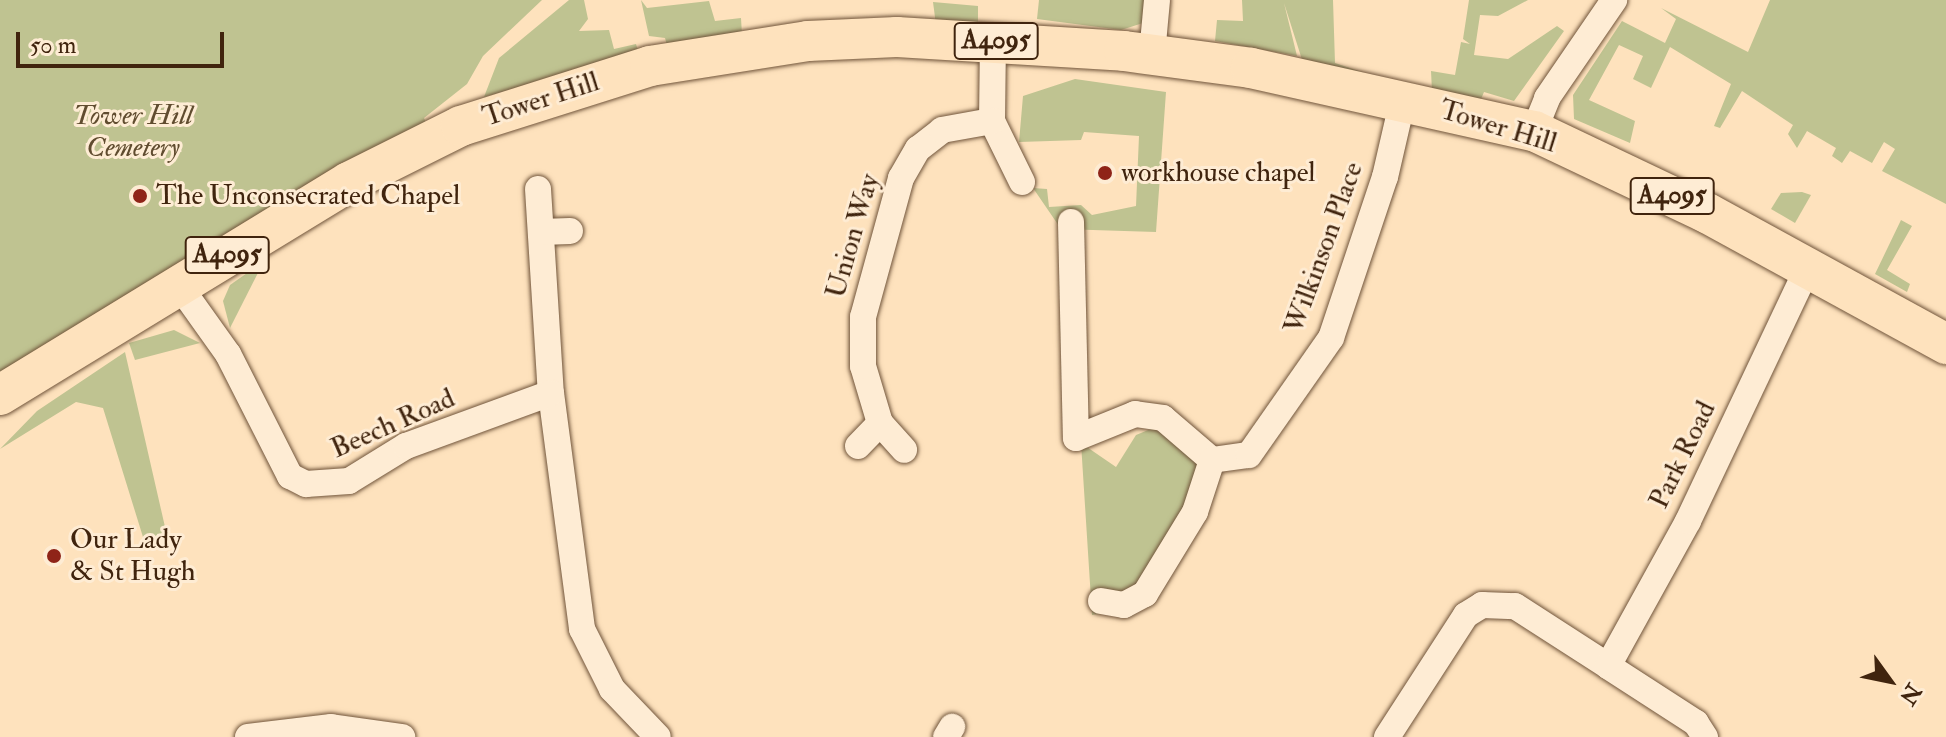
<!DOCTYPE html>
<style>
body{margin:0}
#map{position:relative;width:1946px;height:737px;overflow:hidden;background:#fee2bd;font-family:"IM FELL Double Pica",serif}
div>[style]{position:absolute}
.green>*{inset:0;background:#bfc391}
.roads{filter:drop-shadow(0 0 2px #70543a) drop-shadow(0 0 2px #70543a)}
.minor>*{height:26px;margin:-13px;padding:0 13px;transform-origin:13px;border-radius:13px;background:#feecd4}
.primary>*{height:40px;margin:-20px;padding:0 20px;transform-origin:20px;border-radius:20px;background:#fee2bd}
.dots>*{width:22px;height:22px;translate:-50% -50%;box-sizing:border-box;border:4px solid #feecd4;border-radius:50%}
span{translate:-50% -50%;white-space:nowrap;text-align:center;line-height:1.15;-webkit-text-stroke:6px #feecd4;paint-order:stroke}
.shield-label span{padding:2px 6px;background:#feecd4;border:2px solid;border-radius:6px;-webkit-text-stroke-width:0}
.shield-label{font-size:26px;color:#40240e;font-weight:700}
.street-label{font-size:28px;color:#40240e}
.park-label{font-size:28px;color:#604c2f;font-style:italic}
.poi-label{font-size:28px;color:#40240e}
.left{translate:0 -50%;text-align:left}
.north{position:absolute;left:1850px;top:641px;width:80px;height:80px;-webkit-text-stroke:6px #feecd4;paint-order:stroke;rotate:123deg;font-size:22px;font-weight:700;line-height:32px;text-align:center;color:#40240e}
.north::after{content:'';display:block;margin:auto;width:28px;height:36px;background:#40240e;clip-path:polygon(50% 0,100% 100%,50% 72%,0 100%)}
.scale{position:absolute;left:16px;top:32px;width:208px;height:36px;box-sizing:border-box;border:4px solid #40240e;border-top:0;padding-left:10px;font-size:24px;line-height:28px;white-space:nowrap;color:#40240e;-webkit-text-stroke:6px #feecd4;paint-order:stroke}
</style>
<div id="map">
<div class="green">
<div style="clip-path:polygon(0 0,542px 0,483px 56px,467px 84px,424px 118px,427px 125px,0 378px)"></div>
<div style="clip-path:polygon(569px 0,584px 0,588px 19px,579px 31px,609px 30px,614px 49px,636px 44px,639px 54px,484px 97px,499px 58px)"></div>
<div style="clip-path:polygon(641px 0,647px 8px,709px 1px,715px 21px,741px 18px,742px 35px,668px 49px,665px 38px,649px 36px)"></div>
<div style="clip-path:polygon(1039px 0,1145px 0,1143px 23px,1121px 30px,1037px 19px)"></div>
<div style="clip-path:polygon(1242px 0,1333px 0,1335px 63px,1377px 77px,1304px 66px,1284px 3px,1297px 56px,1215px 41px,1217px 20px,1243px 21px)"></div>
<div style="clip-path:polygon(1469px 0,1528px 0,1498px 16px,1480px 15px,1474px 55px,1508px 59px,1557px 26px,1564px 31px,1514px 101px,1484px 92px,1479px 104px,1432px 91px,1431px 71px,1455px 75px,1461px 42px,1470px 44px,1463px 39px)"></div>
<div style="clip-path:polygon(1770px 0,1946px 0,1946px 204px,1882px 171px,1895px 149px,1884px 142px,1872px 163px,1850px 151px,1842px 163px,1832px 156px,1836px 148px,1807px 131px,1797px 148px,1788px 134px,1793px 125px,1742px 91px,1720px 128px,1714px 126px,1731px 84px,1670px 47px,1651px 88px,1633px 79px,1643px 56px,1619px 45px,1589px 100px,1635px 121px,1630px 143px,1574px 119px,1573px 95px,1622px 21px,1665px 43px,1676px 19px,1661px 8px,1748px 52px)"></div>
<div style="clip-path:polygon(933px 2px,978px 6px,978px 22px,971px 28px,936px 25px)"></div>
<div style="clip-path:polygon(1075px 79px,1166px 92px,1156px 232px,1061px 229px,1033px 188px,1047px 189px,1049px 207px,1081px 205px,1092px 215px,1136px 206px,1139px 136px,1084px 132px,1081px 140px,1019px 142px,1023px 96px)"></div>
<div style="clip-path:polygon(1802px 192px,1811px 195px,1795px 223px,1771px 209px,1781px 193px)"></div>
<div style="clip-path:polygon(1901px 220px,1912px 226px,1887px 270px,1910px 284px,1907px 292px,1875px 274px)"></div>
<div style="clip-path:polygon(264px 261px,230px 328px,223px 301px,230px 285px)"></div>
<div style="clip-path:polygon(174px 330px,200px 343px,135px 360px,129px 343px)"></div>
<div style="clip-path:polygon(125px 352px,168px 540px,147px 550px,103px 408px,76px 402px,0 449px,37px 411px)"></div>
<div style="clip-path:polygon(1158px 426px,1202px 462px,1189px 511px,1135px 609px,1092px 615px,1081px 443px,1116px 467px,1136px 435px)"></div>
</div>
<div class="roads">
<div class="minor">
<div style="left:993px;top:40px;width:81px;rotate:90.7deg"></div>
<div style="left:992px;top:121px;width:68px;rotate:63.8deg"></div>
<div style="left:1152px;top:54px;width:54px;rotate:-84.7deg"></div>
<div style="left:1534px;top:131px;width:35px;rotate:-68deg"></div>
<div style="left:1547px;top:98px;width:119px;rotate:-55.6deg"></div>
<div style="left:538px;top:189px;width:204px;rotate:86.4deg"></div>
<div style="left:551px;top:393px;width:238px;rotate:82.5deg"></div>
<div style="left:582px;top:629px;width:67px;rotate:63.4deg"></div>
<div style="left:612px;top:689px;width:66px;rotate:46.2deg"></div>
<div style="left:1071px;top:222px;width:216px;rotate:88.7deg"></div>
<div style="left:1076px;top:438px;width:64px;rotate:-22.1deg"></div>
<div style="left:1135px;top:414px;width:28px;rotate:8deg"></div>
<div style="left:1163px;top:418px;width:65px;rotate:40.6deg"></div>
<div style="left:541px;top:232px;width:29px;rotate:-2deg"></div>
<div style="left:178px;top:284px;width:86px;rotate:54.5deg"></div>
<div style="left:228px;top:354px;width:137px;rotate:63.1deg"></div>
<div style="left:290px;top:476px;width:18px;rotate:27deg"></div>
<div style="left:306px;top:484px;width:43px;rotate:-4deg"></div>
<div style="left:349px;top:481px;width:67px;rotate:-31.6deg"></div>
<div style="left:406px;top:446px;width:154px;rotate:-20.1deg"></div>
<div style="left:880px;top:423px;width:59px;rotate:-106.6deg"></div>
<div style="left:863px;top:366px;width:49px;rotate:-90deg"></div>
<div style="left:863px;top:317px;width:144px;rotate:-74.7deg"></div>
<div style="left:901px;top:178px;width:34px;rotate:-60deg"></div>
<div style="left:918px;top:149px;width:31px;rotate:-38deg"></div>
<div style="left:942px;top:130px;width:51px;rotate:-10.2deg"></div>
<div style="left:858px;top:446px;width:32px;rotate:-46deg"></div>
<div style="left:880px;top:423px;width:36px;rotate:48deg"></div>
<div style="left:1101px;top:601px;width:23px;rotate:10deg"></div>
<div style="left:1124px;top:605px;width:24px;rotate:-28deg"></div>
<div style="left:1145px;top:594px;width:96px;rotate:-58.6deg"></div>
<div style="left:1195px;top:512px;width:55px;rotate:-71.9deg"></div>
<div style="left:1212px;top:460px;width:37px;rotate:-8deg"></div>
<div style="left:1249px;top:455px;width:143px;rotate:-55deg"></div>
<div style="left:1331px;top:338px;width:170px;rotate:-71.5deg"></div>
<div style="left:1385px;top:177px;width:80px;rotate:-77deg"></div>
<div style="left:248px;top:737px;width:84px;rotate:-6.9deg"></div>
<div style="left:331px;top:727px;width:72px;rotate:8deg"></div>
<div style="left:946px;top:737px;width:12px;rotate:-59deg"></div>
<div style="left:1387px;top:737px;width:145px;rotate:-57.1deg"></div>
<div style="left:1466px;top:615px;width:19px;rotate:-32deg"></div>
<div style="left:1482px;top:605px;width:33px;rotate:2deg"></div>
<div style="left:1515px;top:606px;width:111px;rotate:32.8deg"></div>
<div style="left:1705px;top:737px;width:17px;rotate:-123deg"></div>
<div style="left:1696px;top:723px;width:105px;rotate:-147.1deg"></div>
<div style="left:1608px;top:666px;width:166px;rotate:-61.1deg"></div>
<div style="left:1688px;top:521px;width:281px;rotate:-64.7deg"></div>
</div>
<div class="primary">
<div style="left:0;top:395px;width:409px;rotate:-31.4deg"></div>
<div style="left:349px;top:182px;width:125px;rotate:-26.6deg"></div>
<div style="left:461px;top:126px;width:198px;rotate:-17.6deg"></div>
<div style="left:650px;top:66px;width:160px;rotate:-9deg"></div>
<div style="left:808px;top:41px;width:89px;rotate:-2.6deg"></div>
<div style="left:897px;top:37px;width:227px;rotate:3.5deg"></div>
<div style="left:1124px;top:51px;width:128px;rotate:7.6deg"></div>
<div style="left:1251px;top:68px;width:290px;rotate:12.6deg"></div>
<div style="left:1534px;top:131px;width:191px;rotate:25.4deg"></div>
<div style="left:1707px;top:213px;width:273px;rotate:28.7deg"></div>
</div>
</div>
<div class="dots">
<div style="left:1105px;top:173px;background:#8f2418"></div>
<div style="left:140px;top:196px;background:#8f2418"></div>
<div style="left:54px;top:556px;background:#8f2418"></div>
</div>
<div class="shield-label">
<span style="left:996px;top:41px">A4095</span>
<span style="left:1672px;top:196px">A4095</span>
<span style="left:227px;top:255px">A4095</span>
</div>
<div class="street-label">
<span style="left:541px;top:100px;rotate:-18deg">Tower Hill</span>
<span style="left:1498px;top:127px;rotate:17deg">Tower Hill</span>
<span style="left:853px;top:236px;rotate:-74deg">Union Way</span>
<span style="left:1324px;top:248px;rotate:-70deg">Wilkinson Place</span>
<span style="left:393px;top:424px;rotate:-24deg">Beech Road</span>
<span style="left:1683px;top:455px;rotate:-64deg">Park Road</span>
</div>
<div class="park-label">
<span style="left:133px;top:132px">Tower Hill<br>Cemetery</span>
</div>
<div class="poi-label">
<span class="left" style="left:1121px;top:173px">workhouse chapel</span>
<span class="left" style="left:156px;top:196px">The Unconsecrated Chapel</span>
<span class="left" style="left:70px;top:556px">Our Lady<br>&amp; St Hugh</span>
</div>
<div class="north">N</div>
<div class="scale">50 m</div>
</div>
